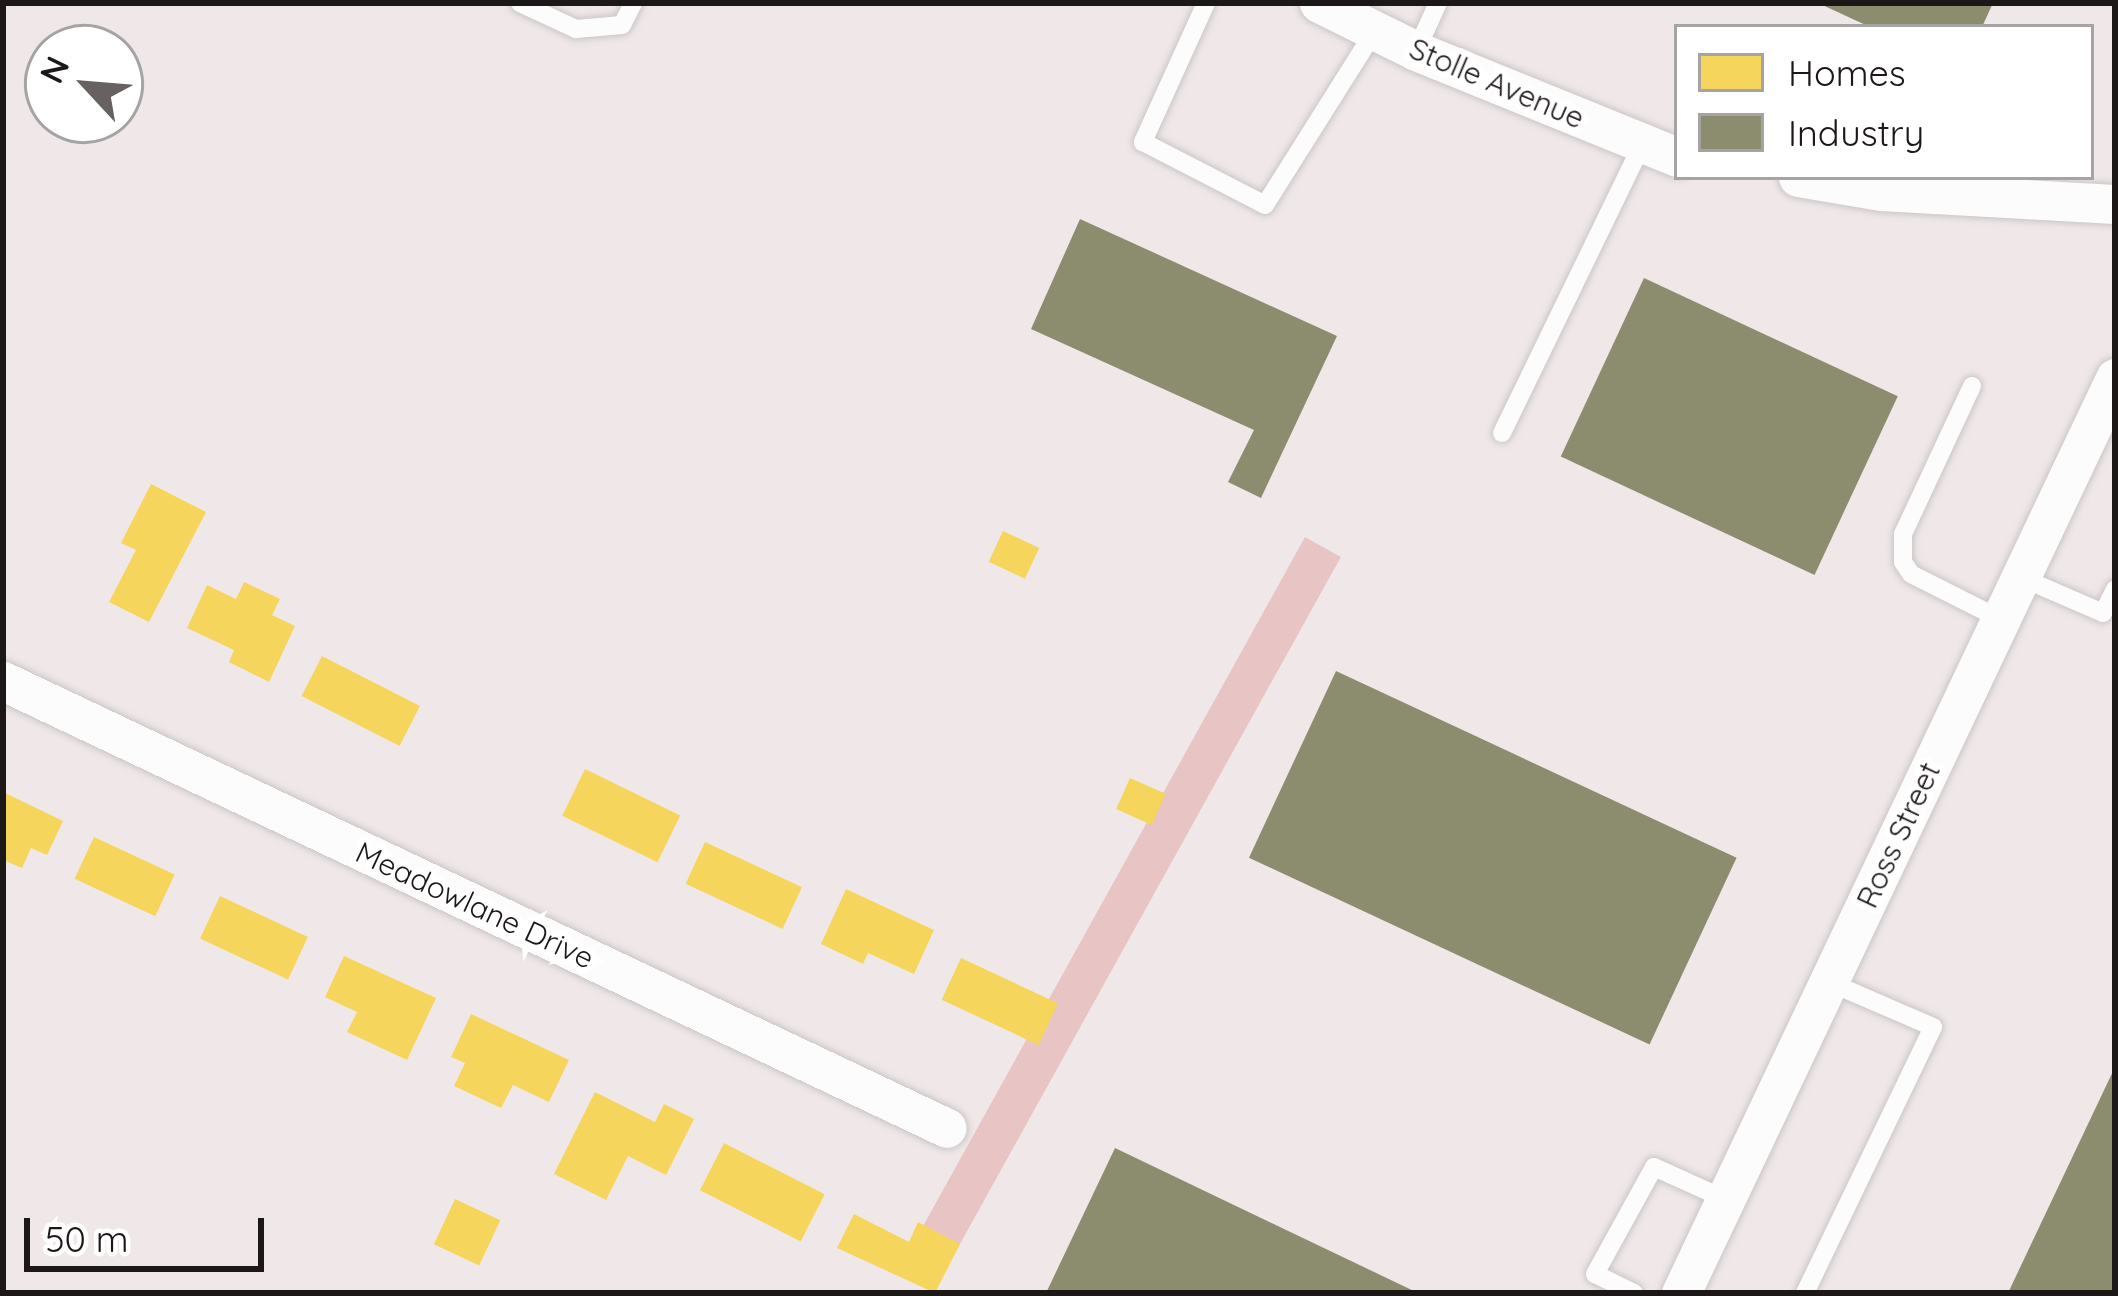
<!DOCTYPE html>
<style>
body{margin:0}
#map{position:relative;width:2118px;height:1296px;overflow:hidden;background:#f0e8e8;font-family:Quicksand,sans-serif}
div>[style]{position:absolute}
.green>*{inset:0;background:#e8c4c4;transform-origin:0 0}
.homes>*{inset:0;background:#f6d55c;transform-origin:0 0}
.industry>*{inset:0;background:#8c8c6e;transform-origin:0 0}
.roads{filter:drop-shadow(0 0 3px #ccc6c6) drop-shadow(0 0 3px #ccc6c6)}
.lane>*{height:18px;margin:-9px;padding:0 9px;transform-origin:9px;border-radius:9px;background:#fdfcfc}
.street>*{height:39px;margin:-19.5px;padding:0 19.5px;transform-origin:19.5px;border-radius:19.5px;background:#fdfcfc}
span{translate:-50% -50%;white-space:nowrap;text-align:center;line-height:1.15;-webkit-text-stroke:12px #fff;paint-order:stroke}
.street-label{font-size:30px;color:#1d1818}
.frame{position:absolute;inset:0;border:6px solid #1d1818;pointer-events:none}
.legend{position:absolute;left:1674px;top:24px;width:420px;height:156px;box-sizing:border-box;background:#fff;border:3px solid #a5a3a3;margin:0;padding:15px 21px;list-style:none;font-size:36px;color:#1d1818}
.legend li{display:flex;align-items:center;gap:24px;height:60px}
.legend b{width:60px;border:3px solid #a5a3a3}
.north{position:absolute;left:24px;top:24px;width:120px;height:120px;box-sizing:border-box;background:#fff;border:3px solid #a5a3a3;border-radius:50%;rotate:296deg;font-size:33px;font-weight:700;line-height:48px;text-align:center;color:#1d1818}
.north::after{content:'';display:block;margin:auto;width:42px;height:54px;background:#676161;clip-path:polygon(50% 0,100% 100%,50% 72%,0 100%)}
.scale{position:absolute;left:24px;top:1218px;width:240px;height:54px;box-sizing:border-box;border:6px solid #1d1818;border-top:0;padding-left:15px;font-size:36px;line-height:42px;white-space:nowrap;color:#1d1818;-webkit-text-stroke:9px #fff;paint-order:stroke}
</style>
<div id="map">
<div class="green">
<div style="left:1305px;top:537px;width:41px;height:835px;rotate:29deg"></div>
</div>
<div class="homes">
<div style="clip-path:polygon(151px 484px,206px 512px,149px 622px,109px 602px,136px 550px,121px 543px)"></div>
<div style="left:1003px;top:531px;width:40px;height:34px;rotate:25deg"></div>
<div style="clip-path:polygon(244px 582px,280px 599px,272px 615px,295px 626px,269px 682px,229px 662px,234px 650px,187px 628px,207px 585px,236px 599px)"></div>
<div style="left:322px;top:656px;width:110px;height:45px;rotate:27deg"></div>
<div style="left:585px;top:769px;width:106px;height:52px;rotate:26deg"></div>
<div style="left:1130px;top:778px;width:39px;height:34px;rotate:24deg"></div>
<div style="clip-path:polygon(3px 792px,63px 821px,47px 855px,31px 848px,22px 868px,3px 860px)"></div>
<div style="left:94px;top:837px;width:89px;height:46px;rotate:25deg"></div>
<div style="left:705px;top:842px;width:107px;height:46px;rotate:25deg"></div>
<div style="clip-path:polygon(846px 889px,934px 930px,914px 974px,868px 953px,863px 964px,821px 944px)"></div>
<div style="left:220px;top:896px;width:97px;height:47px;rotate:25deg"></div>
<div style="clip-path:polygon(344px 956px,436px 998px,407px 1060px,347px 1032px,357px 1012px,325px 997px)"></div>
<div style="left:961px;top:958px;width:107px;height:46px;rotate:25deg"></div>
<div style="clip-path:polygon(471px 1014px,569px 1060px,549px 1102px,513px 1085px,501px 1108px,454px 1086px,465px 1063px,451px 1057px)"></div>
<div style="clip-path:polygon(595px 1092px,655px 1122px,664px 1104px,694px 1119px,666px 1175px,628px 1156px,606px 1200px,554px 1174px)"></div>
<div style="left:724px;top:1143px;width:113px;height:53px;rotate:27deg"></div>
<div style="left:455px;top:1199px;width:50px;height:50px;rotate:25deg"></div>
<div style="clip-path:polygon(854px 1214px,909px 1242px,918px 1222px,960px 1244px,935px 1293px,837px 1248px)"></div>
</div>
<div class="industry">
<div style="clip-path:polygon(1818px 3px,1993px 3px,1982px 27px,1870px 27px)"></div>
<div style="clip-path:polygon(1080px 219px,1337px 336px,1261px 498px,1228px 482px,1254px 430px,1031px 329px)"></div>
<div style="left:1644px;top:278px;width:280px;height:197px;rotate:25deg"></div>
<div style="left:1336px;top:671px;width:442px;height:206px;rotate:25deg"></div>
<div style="clip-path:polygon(2115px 1067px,2115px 1293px,2008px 1293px)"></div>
<div style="clip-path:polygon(1115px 1148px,1418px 1293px,1046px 1293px)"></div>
</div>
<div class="roads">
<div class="lane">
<div style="left:520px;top:3px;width:62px;rotate:24.9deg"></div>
<div style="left:576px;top:29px;width:46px;rotate:-5deg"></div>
<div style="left:622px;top:25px;width:25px;rotate:-63deg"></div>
<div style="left:1206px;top:3px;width:153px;rotate:114.4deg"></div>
<div style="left:1143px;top:142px;width:137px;rotate:27.3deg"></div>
<div style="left:1265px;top:205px;width:207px;rotate:-57.8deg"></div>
<div style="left:1416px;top:51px;width:53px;rotate:-65.4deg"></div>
<div style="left:1972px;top:386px;width:163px;rotate:115deg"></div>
<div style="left:1903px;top:534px;width:28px;rotate:90deg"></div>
<div style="left:1903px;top:562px;width:14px;rotate:56deg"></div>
<div style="left:1911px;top:574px;width:100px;rotate:26.8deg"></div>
<div style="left:1502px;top:433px;width:322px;rotate:-64.1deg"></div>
<div style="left:2020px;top:577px;width:90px;rotate:23.4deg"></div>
<div style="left:2103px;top:613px;width:27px;rotate:-63deg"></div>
<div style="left:1634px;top:1293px;width:43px;rotate:-154deg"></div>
<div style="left:1595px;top:1274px;width:122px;rotate:-61.1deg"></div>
<div style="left:1654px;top:1167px;width:78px;rotate:24.3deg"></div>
<div style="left:1805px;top:1293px;width:295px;rotate:-64.3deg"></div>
<div style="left:1933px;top:1027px;width:113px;rotate:-156.6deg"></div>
</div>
<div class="street">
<div style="left:1319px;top:3px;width:108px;rotate:26.3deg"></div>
<div style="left:1416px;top:51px;width:282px;rotate:22.1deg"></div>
<div style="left:1798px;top:177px;width:84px;rotate:9.6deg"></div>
<div style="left:1881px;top:191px;width:234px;rotate:3.2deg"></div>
<div style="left:3px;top:681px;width:1044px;rotate:25.34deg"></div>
<div style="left:1681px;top:1293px;width:1013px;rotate:-64.62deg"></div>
</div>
</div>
<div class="street-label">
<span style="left:1497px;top:83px;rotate:23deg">Stolle Avenue</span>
<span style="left:1898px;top:835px;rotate:-65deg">Ross Street</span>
<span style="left:475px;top:905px;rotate:25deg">Meadowlane Drive</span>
</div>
<div class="frame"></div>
<ul class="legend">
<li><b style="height:33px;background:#f6d55c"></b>Homes</li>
<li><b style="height:33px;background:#8c8c6e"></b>Industry</li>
</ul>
<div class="north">N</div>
<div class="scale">50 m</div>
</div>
